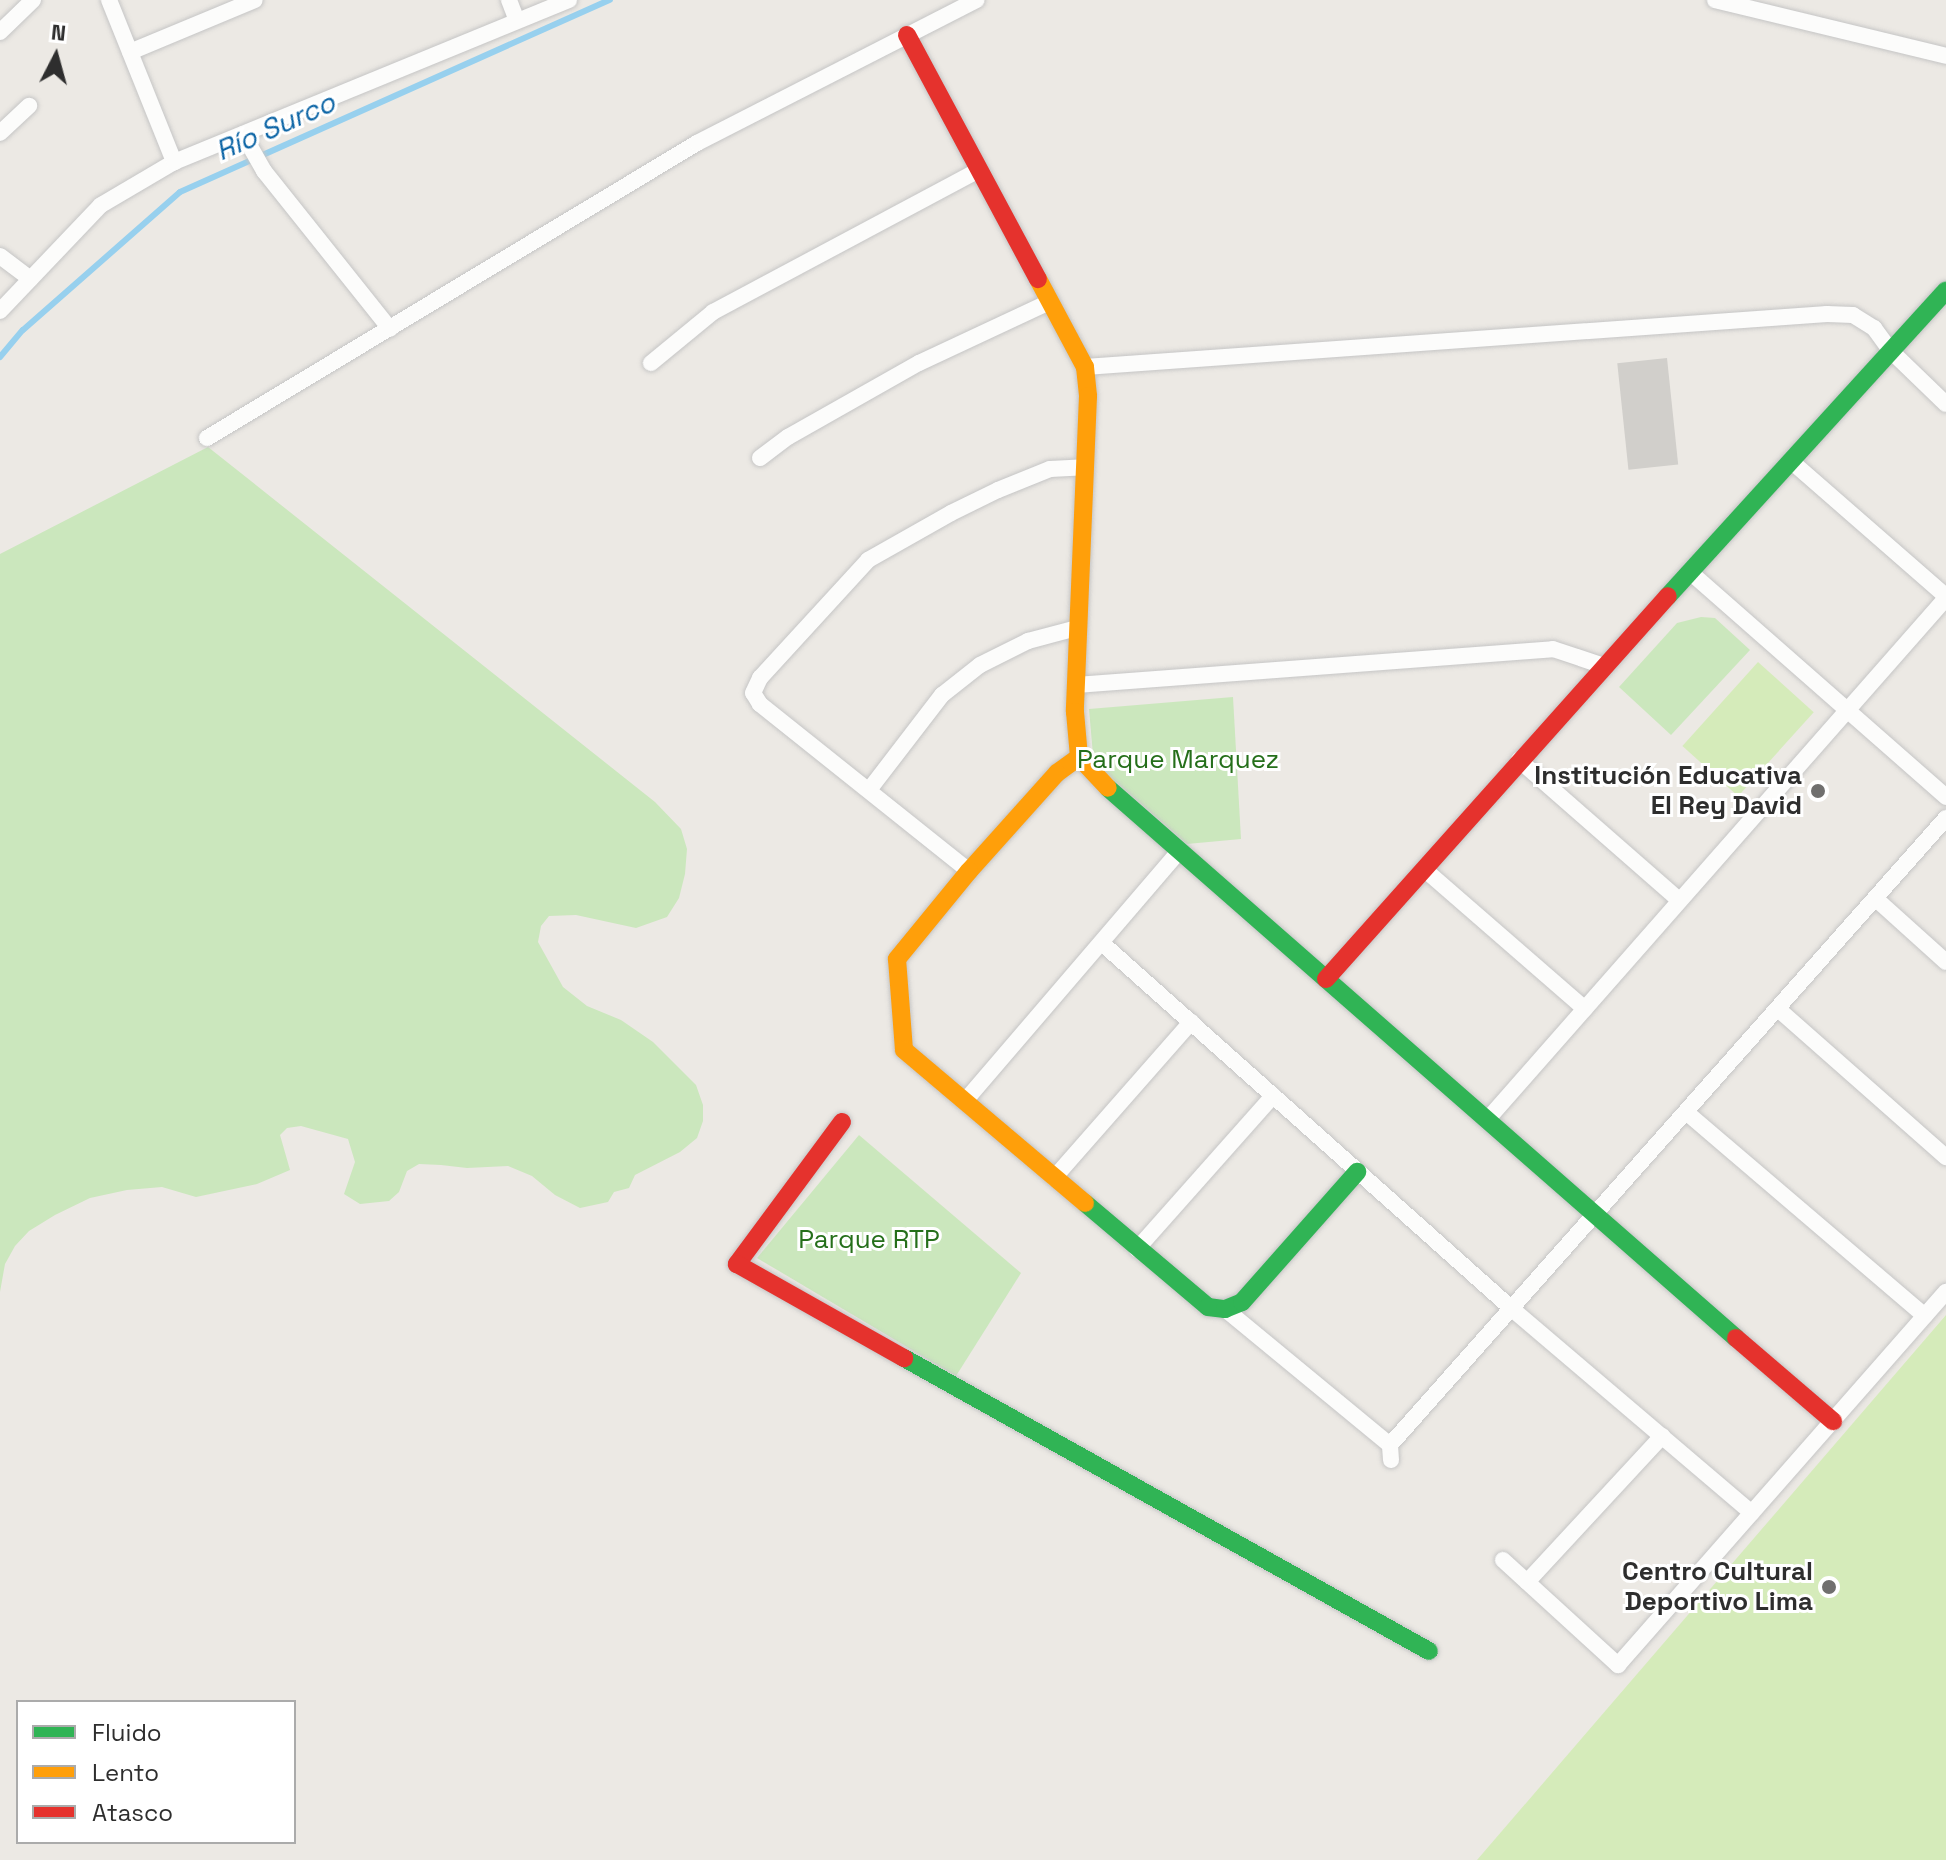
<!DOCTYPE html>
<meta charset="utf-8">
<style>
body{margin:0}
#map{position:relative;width:1946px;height:1860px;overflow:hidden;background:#ece9e4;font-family:"Space Grotesk",sans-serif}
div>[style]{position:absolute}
.green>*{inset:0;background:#cbe7bd}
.pitch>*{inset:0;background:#d5ebba;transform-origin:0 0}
.stream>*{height:6px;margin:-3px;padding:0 3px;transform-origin:3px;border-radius:3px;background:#97d0ee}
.building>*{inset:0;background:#d1cfcb;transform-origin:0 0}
.roads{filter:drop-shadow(0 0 2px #c5c5c5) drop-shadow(0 0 2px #c5c5c5)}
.street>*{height:16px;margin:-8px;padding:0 8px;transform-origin:8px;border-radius:8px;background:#fcfcfb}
.fast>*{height:18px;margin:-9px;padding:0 9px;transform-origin:9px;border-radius:9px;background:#30b455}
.slow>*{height:18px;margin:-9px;padding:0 9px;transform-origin:9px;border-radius:9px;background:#ff9f0a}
.jam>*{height:18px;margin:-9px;padding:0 9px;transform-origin:9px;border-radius:9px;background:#e5322d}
.dots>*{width:22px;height:22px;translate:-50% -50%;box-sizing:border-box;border:4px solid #fff;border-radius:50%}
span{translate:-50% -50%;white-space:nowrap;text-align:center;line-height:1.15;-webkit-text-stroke:6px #fff;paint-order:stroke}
.park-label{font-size:26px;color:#256f1a}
.poi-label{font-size:26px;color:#2e2e2e;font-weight:700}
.right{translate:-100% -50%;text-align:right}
.water-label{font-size:28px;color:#0b64a5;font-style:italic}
.legend{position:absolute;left:16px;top:1700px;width:280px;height:144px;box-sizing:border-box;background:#fff;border:2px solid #ababab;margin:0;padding:10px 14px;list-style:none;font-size:24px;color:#2e2e2e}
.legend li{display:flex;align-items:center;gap:16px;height:40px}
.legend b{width:40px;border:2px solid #ababab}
.north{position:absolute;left:16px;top:16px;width:80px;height:80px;-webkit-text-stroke:6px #fff;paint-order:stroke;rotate:6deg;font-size:22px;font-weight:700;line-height:32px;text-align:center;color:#2e2e2e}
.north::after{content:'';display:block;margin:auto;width:28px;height:36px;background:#2e2e2e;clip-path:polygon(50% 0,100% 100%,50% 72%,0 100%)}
</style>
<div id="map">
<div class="green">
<div style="clip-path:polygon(208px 447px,655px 802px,681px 829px,687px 849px,685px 874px,679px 898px,667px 917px,636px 928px,576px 915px,549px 916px,541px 926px,538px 942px,563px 987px,587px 1006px,621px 1020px,653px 1042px,696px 1085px,703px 1105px,703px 1121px,697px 1138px,680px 1152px,635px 1175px,629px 1188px,614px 1192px,608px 1202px,580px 1208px,555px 1195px,532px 1176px,508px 1166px,467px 1168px,441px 1165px,419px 1164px,407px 1171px,399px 1192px,389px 1201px,360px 1204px,344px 1194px,355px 1162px,348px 1139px,301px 1126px,287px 1128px,280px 1135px,290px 1170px,257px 1184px,196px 1197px,162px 1187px,127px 1190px,90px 1198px,55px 1215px,29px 1231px,15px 1246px,5px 1264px,0 1292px,0 554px)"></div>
<div style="clip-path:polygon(1701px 617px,1715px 618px,1750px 650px,1671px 735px,1619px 687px,1677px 623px)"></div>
<div style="clip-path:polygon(1233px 697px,1241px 839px,1187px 844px,1108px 775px,1093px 755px,1089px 709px)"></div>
<div style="clip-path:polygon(859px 1135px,1021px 1273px,956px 1376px,757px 1258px)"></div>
</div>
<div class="pitch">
<div style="left:1758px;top:662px;width:75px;height:113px;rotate:42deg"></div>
<div style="clip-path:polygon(1946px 1315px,1946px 1860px,1477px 1860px)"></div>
</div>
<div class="stream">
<div style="left:0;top:357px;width:35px;rotate:-50deg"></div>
<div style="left:23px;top:330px;width:209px;rotate:-41.3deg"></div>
<div style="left:180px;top:192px;width:471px;rotate:-24.1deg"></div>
</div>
<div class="building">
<div style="left:1667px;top:358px;width:107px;height:50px;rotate:84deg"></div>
</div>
<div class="roads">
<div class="street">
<div style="left:109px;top:0;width:175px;rotate:68.1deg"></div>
<div style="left:509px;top:0;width:22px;rotate:69deg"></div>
<div style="left:1715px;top:0;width:238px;rotate:13.6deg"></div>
<div style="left:0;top:32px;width:46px;rotate:-44.1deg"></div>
<div style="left:130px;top:52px;width:135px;rotate:-22.6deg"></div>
<div style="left:0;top:133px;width:40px;rotate:-43deg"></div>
<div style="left:243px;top:134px;width:43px;rotate:60.4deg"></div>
<div style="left:264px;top:171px;width:202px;rotate:51.4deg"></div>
<div style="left:0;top:256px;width:38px;rotate:37deg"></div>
<div style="left:0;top:311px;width:146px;rotate:-46.4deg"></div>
<div style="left:101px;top:205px;width:85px;rotate:-30.5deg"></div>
<div style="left:174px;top:162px;width:427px;rotate:-22.3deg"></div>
<div style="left:651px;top:363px;width:80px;rotate:-39.4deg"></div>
<div style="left:713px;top:312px;width:302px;rotate:-28.1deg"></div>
<div style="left:1085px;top:367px;width:744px;rotate:-4.09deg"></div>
<div style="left:1827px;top:314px;width:26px;rotate:2deg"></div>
<div style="left:1853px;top:315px;width:25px;rotate:32deg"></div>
<div style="left:1874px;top:328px;width:26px;rotate:54deg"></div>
<div style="left:1889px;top:349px;width:79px;rotate:44deg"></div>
<div style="left:207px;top:438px;width:572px;rotate:-31.05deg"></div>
<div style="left:697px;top:143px;width:314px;rotate:-27.1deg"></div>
<div style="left:760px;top:458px;width:35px;rotate:-37deg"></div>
<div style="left:788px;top:437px;width:150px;rotate:-29.5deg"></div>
<div style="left:919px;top:363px;width:144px;rotate:-25.1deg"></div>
<div style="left:1791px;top:461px;width:206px;rotate:41.1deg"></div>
<div style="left:1690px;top:572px;width:341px;rotate:41.3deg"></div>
<div style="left:1076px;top:685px;width:478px;rotate:-4.3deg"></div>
<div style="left:1553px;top:649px;width:54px;rotate:18.4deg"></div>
<div style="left:1519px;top:760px;width:213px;rotate:41.2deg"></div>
<div style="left:869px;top:790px;width:120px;rotate:-52.5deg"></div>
<div style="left:942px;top:695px;width:48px;rotate:-38.3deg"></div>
<div style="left:980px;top:665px;width:54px;rotate:-26.6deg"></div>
<div style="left:1028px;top:641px;width:51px;rotate:-14.9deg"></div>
<div style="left:1424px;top:869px;width:213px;rotate:41deg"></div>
<div style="left:969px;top:871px;width:268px;rotate:-141.4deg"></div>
<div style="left:760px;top:704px;width:13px;rotate:-122deg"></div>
<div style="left:753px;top:693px;width:17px;rotate:-65deg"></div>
<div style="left:760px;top:678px;width:160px;rotate:-47.5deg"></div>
<div style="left:868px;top:560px;width:95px;rotate:-29.5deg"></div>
<div style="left:951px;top:513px;width:52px;rotate:-26.1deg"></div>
<div style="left:998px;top:490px;width:56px;rotate:-22deg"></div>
<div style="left:1050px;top:469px;width:34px;rotate:-3deg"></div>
<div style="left:1876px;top:899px;width:94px;rotate:42deg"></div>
<div style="left:1103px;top:944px;width:547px;rotate:41.74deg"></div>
<div style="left:1511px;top:1308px;width:316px;rotate:40.4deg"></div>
<div style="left:1778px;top:1009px;width:224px;rotate:41.4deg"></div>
<div style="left:965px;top:1101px;width:329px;rotate:-49.4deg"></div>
<div style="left:1686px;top:1112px;width:314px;rotate:40.5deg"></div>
<div style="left:1487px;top:1120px;width:695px;rotate:-48.67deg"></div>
<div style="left:1054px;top:1178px;width:208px;rotate:-48.7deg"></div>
<div style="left:1137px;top:1249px;width:205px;rotate:-48.4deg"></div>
<div style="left:1225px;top:1309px;width:214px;rotate:39.5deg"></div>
<div style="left:1391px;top:1460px;width:15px;rotate:-94deg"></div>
<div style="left:1390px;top:1445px;width:838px;rotate:-48.43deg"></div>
<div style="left:1503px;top:1560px;width:156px;rotate:42.4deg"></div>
<div style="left:1618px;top:1665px;width:497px;rotate:-48.7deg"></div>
<div style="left:1527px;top:1582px;width:199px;rotate:-47.2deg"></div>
</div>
<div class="fast">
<div style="left:1668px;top:596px;width:413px;rotate:-47.7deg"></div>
<div style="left:1108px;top:788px;width:835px;rotate:41.21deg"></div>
<div style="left:1085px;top:1203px;width:161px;rotate:40.2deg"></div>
<div style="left:1208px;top:1307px;width:17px;rotate:7deg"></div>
<div style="left:1225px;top:1309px;width:18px;rotate:-22deg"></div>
<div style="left:1242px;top:1302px;width:174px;rotate:-48.5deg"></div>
<div style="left:904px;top:1358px;width:601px;rotate:29.17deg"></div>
</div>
<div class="slow">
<div style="left:1038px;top:279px;width:100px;rotate:61.9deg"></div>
<div style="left:1085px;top:367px;width:29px;rotate:84deg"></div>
<div style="left:1088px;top:396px;width:316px;rotate:92.4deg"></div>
<div style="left:1075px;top:712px;width:45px;rotate:84.9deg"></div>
<div style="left:1079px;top:757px;width:42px;rotate:46.9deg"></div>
<div style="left:1079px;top:757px;width:27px;rotate:144deg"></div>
<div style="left:1057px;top:773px;width:132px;rotate:131.9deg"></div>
<div style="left:969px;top:871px;width:114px;rotate:129.3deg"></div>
<div style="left:897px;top:959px;width:91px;rotate:85.6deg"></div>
<div style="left:904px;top:1050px;width:237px;rotate:40.2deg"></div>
</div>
<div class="jam">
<div style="left:907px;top:35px;width:277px;rotate:61.8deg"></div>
<div style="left:1326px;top:979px;width:513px;rotate:-48.24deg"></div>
<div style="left:842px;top:1122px;width:177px;rotate:126.5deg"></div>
<div style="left:737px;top:1264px;width:192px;rotate:29.4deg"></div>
<div style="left:1736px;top:1338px;width:128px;rotate:40.6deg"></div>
</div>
</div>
<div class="dots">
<div style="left:1818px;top:791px;background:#706f6e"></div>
<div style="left:1829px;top:1587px;background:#706f6e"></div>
</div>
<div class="park-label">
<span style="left:1178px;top:760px">Parque Marquez</span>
<span style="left:869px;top:1240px">Parque RTP</span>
</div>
<div class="poi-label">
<span class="right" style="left:1802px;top:791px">Institución Educativa<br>El Rey David</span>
<span class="right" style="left:1813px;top:1587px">Centro Cultural<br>Deportivo Lima</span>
</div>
<div class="water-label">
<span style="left:275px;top:126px;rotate:-24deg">Río Surco</span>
</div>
<ul class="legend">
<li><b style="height:10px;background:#30b455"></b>Fluido</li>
<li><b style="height:10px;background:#ff9f0a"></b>Lento</li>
<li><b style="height:10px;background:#e5322d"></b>Atasco</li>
</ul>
<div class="north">N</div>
</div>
